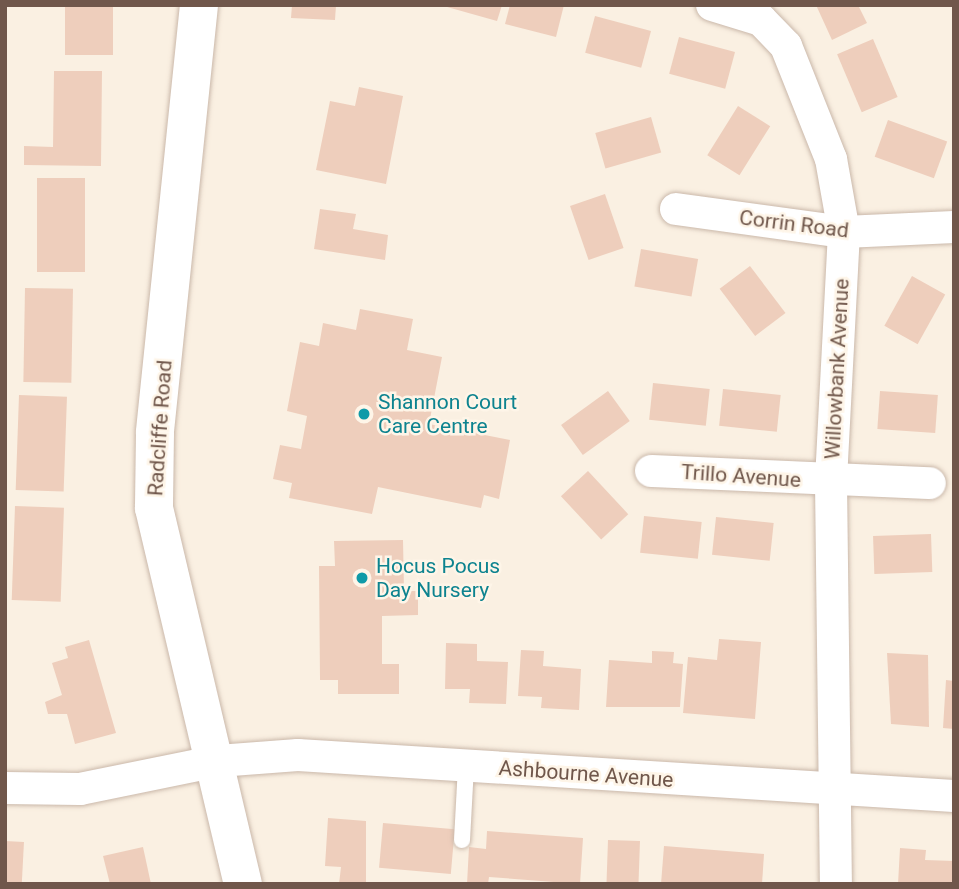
<!DOCTYPE html>
<style>
body{margin:0}
#map{position:relative;width:959px;height:889px;overflow:hidden;background:#faf0e2;font-family:Roboto,sans-serif}
div>[style]{position:absolute}
.building>*{inset:0;background:#eecebc;transform-origin:0 0}
.roads{filter:drop-shadow(0 0 2px #cab8aa) drop-shadow(0 0 2px #cab8aa)}
.service>*{height:16px;margin:-8px;padding:0 8px;transform-origin:8px;border-radius:8px;background:#fff}
.minor>*{height:32px;margin:-16px;padding:0 16px;transform-origin:16px;border-radius:16px;background:#fff}
.secondary>*{height:38px;margin:-19px;padding:0 19px;transform-origin:19px;border-radius:19px;background:#fff}
.dots>*{width:19px;height:19px;translate:-50% -50%;box-sizing:border-box;border:4px solid #fef5e8;border-radius:50%}
span{translate:-50% -50%;white-space:nowrap;text-align:center;line-height:1.15;-webkit-text-stroke:5px #fef5e8;paint-order:stroke}
.street-label{font-size:21px;color:#70574b}
.culture-label{font-size:21px;color:#0d838f}
.left{translate:0 -50%;text-align:left}
.frame{position:absolute;inset:0;border:7px solid #70574b;pointer-events:none}
</style>
<div id="map">
<div class="building">
<div style="left:65px;top:5px;width:48px;height:50px"></div>
<div style="clip-path:polygon(292px 5px,336px 5px,335px 20px,291px 18px)"></div>
<div style="clip-path:polygon(440px 5px,502px 5px,497px 21px)"></div>
<div style="clip-path:polygon(510px 5px,564px 5px,556px 37px,505px 24px)"></div>
<div style="clip-path:polygon(816px 5px,858px 5px,867px 23px,832px 40px)"></div>
<div style="left:595px;top:16px;width:58px;height:38px;rotate:15deg"></div>
<div style="left:679px;top:37px;width:58px;height:38px;rotate:15deg"></div>
<div style="left:873px;top:39px;width:63px;height:39px;rotate:67deg"></div>
<div style="clip-path:polygon(54px 71px,102px 71px,101px 166px,24px 165px,24px 146px,53px 147px)"></div>
<div style="clip-path:polygon(359px 87px,403px 96px,386px 184px,316px 170px,330px 101px,355px 106px)"></div>
<div style="left:738px;top:106px;width:38px;height:58px;rotate:32deg"></div>
<div style="left:651px;top:117px;width:37px;height:58px;rotate:74deg"></div>
<div style="left:888px;top:120px;width:63px;height:39px;rotate:20deg"></div>
<div style="left:37px;top:178px;width:48px;height:94px"></div>
<div style="left:605px;top:194px;width:57px;height:37px;rotate:71deg"></div>
<div style="clip-path:polygon(320px 209px,356px 214px,353px 229px,388px 235px,385px 260px,314px 249px)"></div>
<div style="left:641px;top:249px;width:58px;height:38px;rotate:10deg"></div>
<div style="left:750px;top:266px;width:59px;height:38px;rotate:53deg"></div>
<div style="left:912px;top:276px;width:38px;height:57px;rotate:29deg"></div>
<div style="left:25px;top:288px;width:48px;height:94px;rotate:1deg"></div>
<div style="clip-path:polygon(360px 309px,413px 319px,407px 350px,442px 357px,429px 424px,510px 440px,499px 499px,484px 495px,481px 508px,378px 487px,372px 514px,289px 498px,292px 483px,273px 479px,280px 445px,301px 449px,307px 416px,287px 411px,300px 342px,319px 346px,323px 323px,356px 330px)"></div>
<div style="left:653px;top:383px;width:57px;height:37px;rotate:6deg"></div>
<div style="left:723px;top:389px;width:58px;height:37px;rotate:6deg"></div>
<div style="left:608px;top:391px;width:37px;height:58px;rotate:54deg"></div>
<div style="left:880px;top:391px;width:58px;height:38px;rotate:4deg"></div>
<div style="left:19px;top:395px;width:48px;height:95px;rotate:2deg"></div>
<div style="left:588px;top:471px;width:59px;height:37px;rotate:47deg"></div>
<div style="left:15px;top:506px;width:49px;height:94px;rotate:2deg"></div>
<div style="left:644px;top:516px;width:58px;height:37px;rotate:6deg"></div>
<div style="left:716px;top:517px;width:58px;height:38px;rotate:6deg"></div>
<div style="left:931px;top:534px;width:38px;height:58px;rotate:88deg"></div>
<div style="clip-path:polygon(403px 540px,404px 591px,418px 591px,418px 615px,382px 616px,382px 664px,399px 664px,399px 694px,338px 694px,338px 680px,320px 680px,319px 566px,335px 566px,334px 541px)"></div>
<div style="clip-path:polygon(719px 639px,761px 642px,755px 719px,683px 713px,688px 657px,717px 660px)"></div>
<div style="clip-path:polygon(89px 640px,116px 733px,75px 744px,67px 714px,48px 714px,45px 702px,62px 695px,52px 663px,68px 658px,65px 647px)"></div>
<div style="clip-path:polygon(446px 643px,477px 644px,477px 661px,508px 662px,506px 704px,469px 703px,470px 689px,445px 689px)"></div>
<div style="clip-path:polygon(521px 650px,544px 651px,543px 666px,581px 669px,579px 710px,541px 708px,542px 697px,518px 696px)"></div>
<div style="clip-path:polygon(652px 651px,674px 652px,673px 663px,683px 664px,680px 707px,606px 707px,609px 660px,652px 663px)"></div>
<div style="clip-path:polygon(887px 653px,928px 655px,929px 727px,891px 724px)"></div>
<div style="clip-path:polygon(946px 680px,954px 681px,954px 729px,943px 728px)"></div>
<div style="clip-path:polygon(328px 818px,366px 821px,366px 884px,339px 884px,341px 867px,325px 866px)"></div>
<div style="left:383px;top:823px;width:72px;height:45px;rotate:5deg"></div>
<div style="clip-path:polygon(487px 831px,583px 838px,580px 884px,489px 877px,488px 884px,467px 884px,469px 847px,486px 849px)"></div>
<div style="left:608px;top:840px;width:32px;height:44px;rotate:2deg"></div>
<div style="left:5px;top:841px;width:19px;height:41px;rotate:3deg"></div>
<div style="clip-path:polygon(664px 846px,764px 854px,762px 884px,661px 884px)"></div>
<div style="clip-path:polygon(143px 847px,151px 884px,110px 884px,103px 856px)"></div>
<div style="clip-path:polygon(900px 848px,926px 850px,925px 860px,954px 861px,954px 884px,898px 884px)"></div>
</div>
<div class="roads">
<div class="service">
<div style="left:462px;top:840px;width:75px;rotate:-86.9deg"></div>
</div>
<div class="minor">
<div style="left:712px;top:5px;width:51px;rotate:17deg"></div>
<div style="left:761px;top:20px;width:36px;rotate:46deg"></div>
<div style="left:786px;top:46px;width:122px;rotate:68.3deg"></div>
<div style="left:831px;top:159px;width:74px;rotate:79.9deg"></div>
<div style="left:844px;top:232px;width:250px;rotate:93deg"></div>
<div style="left:831px;top:482px;width:402px;rotate:89.3deg"></div>
<div style="left:676px;top:209px;width:170px;rotate:7.8deg"></div>
<div style="left:844px;top:232px;width:110px;rotate:-2.6deg"></div>
<div style="left:651px;top:471px;width:279px;rotate:2.5deg"></div>
<div style="left:5px;top:788px;width:75px;rotate:0.8deg"></div>
<div style="left:80px;top:789px;width:141px;rotate:-11.5deg"></div>
<div style="left:218px;top:761px;width:80px;rotate:-4.3deg"></div>
<div style="left:298px;top:755px;width:657px;rotate:3.58deg"></div>
</div>
<div class="secondary">
<div style="left:199px;top:5px;width:430px;rotate:95.9deg"></div>
<div style="left:155px;top:433px;width:75px;rotate:90.8deg"></div>
<div style="left:154px;top:508px;width:386px;rotate:76.7deg"></div>
</div>
</div>
<div class="dots">
<div style="left:364px;top:414px;background:#0f9aa8"></div>
<div style="left:362px;top:578px;background:#0f9aa8"></div>
</div>
<div class="street-label">
<span style="left:794px;top:224px;rotate:7deg">Corrin Road</span>
<span style="left:837px;top:369px;rotate:-87deg">Willowbank Avenue</span>
<span style="left:160px;top:428px;rotate:-86deg">Radcliffe Road</span>
<span style="left:741px;top:476px;rotate:4deg">Trillo Avenue</span>
<span style="left:586px;top:774px;rotate:4deg">Ashbourne Avenue</span>
</div>
<div class="culture-label">
<span class="left" style="left:378px;top:414px">Shannon Court<br>Care Centre</span>
<span class="left" style="left:376px;top:578px">Hocus Pocus<br>Day Nursery</span>
</div>
<div class="frame"></div>
</div>
